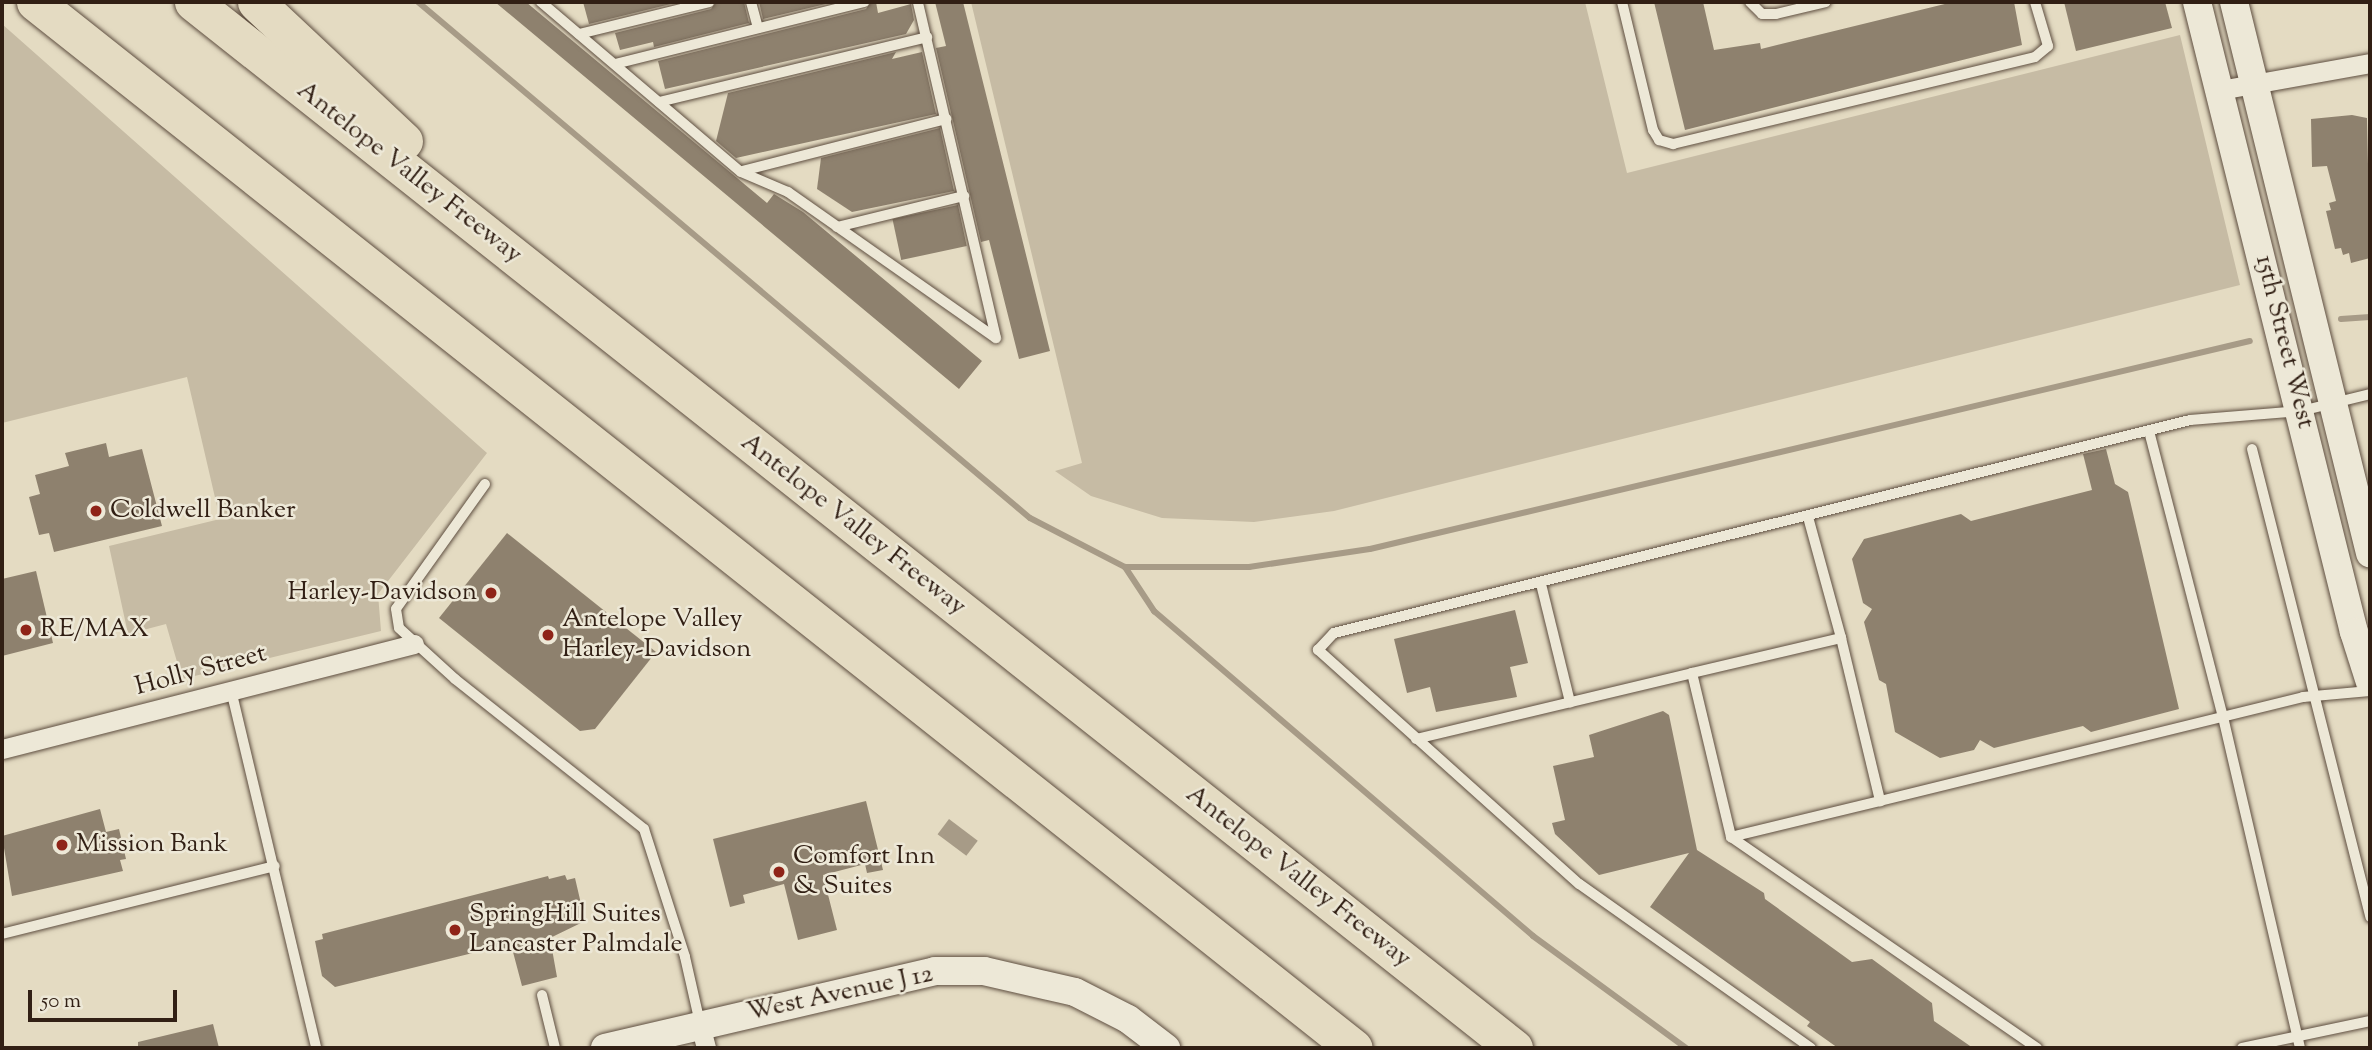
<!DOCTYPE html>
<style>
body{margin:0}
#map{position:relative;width:2372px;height:1050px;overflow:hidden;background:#e4dbc2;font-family:"Sorts Mill Goudy",serif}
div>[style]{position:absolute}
.green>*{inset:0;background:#c6bba4}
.water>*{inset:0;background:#a79b87;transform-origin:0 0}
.stream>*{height:6px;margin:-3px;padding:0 3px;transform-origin:3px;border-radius:3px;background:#a79b87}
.building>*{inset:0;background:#8e816e;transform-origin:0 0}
.roads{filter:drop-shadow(0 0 2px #5e4e40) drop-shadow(0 0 2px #5e4e40)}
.lane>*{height:10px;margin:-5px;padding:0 5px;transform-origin:5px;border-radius:5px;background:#ede8d7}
.street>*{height:19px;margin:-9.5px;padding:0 9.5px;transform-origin:9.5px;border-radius:9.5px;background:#ede8d7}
.secondary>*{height:28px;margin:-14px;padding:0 14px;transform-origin:14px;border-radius:14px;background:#ede8d7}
.highway>*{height:37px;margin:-18.5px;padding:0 18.5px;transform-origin:18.5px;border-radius:18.5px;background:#e4dbc2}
.dots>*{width:19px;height:19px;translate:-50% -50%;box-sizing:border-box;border:4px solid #ede8d7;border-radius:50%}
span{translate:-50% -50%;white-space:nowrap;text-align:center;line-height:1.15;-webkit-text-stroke:5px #ede8d7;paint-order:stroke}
.street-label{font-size:26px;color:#311f14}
.poi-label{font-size:26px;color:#311f14}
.left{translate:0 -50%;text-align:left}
.right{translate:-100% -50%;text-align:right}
.frame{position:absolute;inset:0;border:4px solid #311f14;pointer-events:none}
.scale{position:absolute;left:28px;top:990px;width:149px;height:32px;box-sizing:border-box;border:4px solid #311f14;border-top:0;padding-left:9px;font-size:21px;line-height:24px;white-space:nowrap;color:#311f14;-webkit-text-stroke:5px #ede8d7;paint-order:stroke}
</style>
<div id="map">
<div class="green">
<div style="clip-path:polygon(971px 2px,1585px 2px,1627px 173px,2180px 35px,2240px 285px,1334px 511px,1254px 522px,1162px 518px,1091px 496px,1055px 471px,1082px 463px)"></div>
<div style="clip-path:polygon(2px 24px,487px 453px,378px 594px,381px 631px,182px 679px,166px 624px,128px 634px,109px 546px,220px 519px,187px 377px,2px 423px)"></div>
</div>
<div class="water">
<div style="left:949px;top:819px;width:36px;height:19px;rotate:37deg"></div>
</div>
<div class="stream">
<div style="left:418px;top:2px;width:800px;rotate:40.14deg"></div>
<div style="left:1030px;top:518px;width:107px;rotate:27.3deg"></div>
<div style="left:1125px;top:567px;width:124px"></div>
<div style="left:1249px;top:567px;width:122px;rotate:-8.5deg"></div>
<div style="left:1370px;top:549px;width:904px;rotate:-13.3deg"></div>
<div style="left:2341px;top:319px;width:29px;rotate:-4deg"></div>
<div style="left:1125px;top:567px;width:53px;rotate:56.6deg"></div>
<div style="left:1154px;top:611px;width:499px;rotate:40.6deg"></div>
<div style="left:1533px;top:936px;width:190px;rotate:36.2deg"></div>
</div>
<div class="building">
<div style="clip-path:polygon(495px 2px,526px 2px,767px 203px,774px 194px,803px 212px,982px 361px,959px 389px)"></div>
<div style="clip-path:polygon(583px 2px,679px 2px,589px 24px)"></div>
<div style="clip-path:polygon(716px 2px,744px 2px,749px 23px,654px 47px,653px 42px,620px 50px,615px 33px,711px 9px)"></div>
<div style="clip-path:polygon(759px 2px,834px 2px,763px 19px)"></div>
<div style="clip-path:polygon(871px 2px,876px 2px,878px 13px,911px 4px,914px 20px,906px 34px,665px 89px,658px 61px,866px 9px)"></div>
<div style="clip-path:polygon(935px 2px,963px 2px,1050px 351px,1019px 359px,989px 240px,981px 242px,936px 48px,946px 46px)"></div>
<div style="clip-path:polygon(1654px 2px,1703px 2px,1714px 50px,1760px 43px,1761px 49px,1953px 2px,2014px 2px,2022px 45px,1685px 130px)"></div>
<div style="clip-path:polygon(2064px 2px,2165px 2px,2172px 28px,2076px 51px)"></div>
<div style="clip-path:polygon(896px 52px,892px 59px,922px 52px,936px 114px,736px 158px,716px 141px,728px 93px)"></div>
<div style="clip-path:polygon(2352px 115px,2367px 118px,2370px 258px,2351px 263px,2349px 253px,2343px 255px,2341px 248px,2335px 249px,2326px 211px,2331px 210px,2329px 203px,2336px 201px,2327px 166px,2312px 167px,2311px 119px)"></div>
<div style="clip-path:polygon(940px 128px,954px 191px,852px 212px,817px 189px,821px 158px)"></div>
<div style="left:958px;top:205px;width:42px;height:67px;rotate:78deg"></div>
<div style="clip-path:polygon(106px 443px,109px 457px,142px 449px,162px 526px,54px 552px,49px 533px,39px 535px,29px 497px,40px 494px,35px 475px,69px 466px,65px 453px)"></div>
<div style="clip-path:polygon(2106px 449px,2115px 484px,2128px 492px,2179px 709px,2091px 732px,2083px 726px,1994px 748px,1980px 740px,1974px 750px,1940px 758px,1895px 732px,1886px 684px,1879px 680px,1864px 622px,1872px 609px,1863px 603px,1852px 559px,1864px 539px,1961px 514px,1971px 521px,2092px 490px,2083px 454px)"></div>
<div style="clip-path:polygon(507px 533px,656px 652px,595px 729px,580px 731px,439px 618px)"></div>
<div style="clip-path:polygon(36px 571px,53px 643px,2px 656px,2px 579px)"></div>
<div style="clip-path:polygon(1515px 610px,1528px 663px,1510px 667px,1517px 697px,1436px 712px,1430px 687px,1407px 693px,1394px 639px)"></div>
<div style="clip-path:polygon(1663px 711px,1669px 715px,1697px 850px,1764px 893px,1765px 899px,1852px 962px,1872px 959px,1932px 1003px,1934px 1021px,1973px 1048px,1838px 1048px,1807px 1026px,1810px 1022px,1650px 907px,1689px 853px,1599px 875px,1555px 834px,1552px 823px,1565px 820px,1553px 766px,1594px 757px,1589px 735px)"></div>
<div style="clip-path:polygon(866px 801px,883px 870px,867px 873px,865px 864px,823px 875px,837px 930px,798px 940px,784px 884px,743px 895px,745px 903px,730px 907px,713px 839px)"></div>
<div style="clip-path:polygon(100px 809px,106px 832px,119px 829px,126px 859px,120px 860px,123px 871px,12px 896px,2px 836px)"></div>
<div style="clip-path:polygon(565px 875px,567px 880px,575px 878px,585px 921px,550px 938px,557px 977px,522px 986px,513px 952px,497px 947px,335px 987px,322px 976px,315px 941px,323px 939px,322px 934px,548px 876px,549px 879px)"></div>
<div style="clip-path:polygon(213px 1024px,219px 1048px,138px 1048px,138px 1042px)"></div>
</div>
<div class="roads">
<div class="lane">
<div style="left:541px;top:2px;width:262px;rotate:40.4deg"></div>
<div style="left:741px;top:172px;width:51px;rotate:23.1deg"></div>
<div style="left:788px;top:192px;width:254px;rotate:35.1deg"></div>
<div style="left:996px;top:338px;width:345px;rotate:-103.1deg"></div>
<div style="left:751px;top:2px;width:27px;rotate:75deg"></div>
<div style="left:1622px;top:2px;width:132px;rotate:76.4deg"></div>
<div style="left:1653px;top:130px;width:12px;rotate:59deg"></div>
<div style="left:1659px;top:140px;width:15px;rotate:16deg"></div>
<div style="left:1673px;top:144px;width:372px;rotate:-13.5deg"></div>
<div style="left:2035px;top:57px;width:17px;rotate:-40deg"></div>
<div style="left:2048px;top:46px;width:46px;rotate:-106.5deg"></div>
<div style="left:1750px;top:2px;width:17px;rotate:45deg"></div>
<div style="left:1762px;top:14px;width:14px"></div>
<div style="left:1776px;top:14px;width:51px;rotate:-13.5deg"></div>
<div style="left:579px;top:34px;width:134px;rotate:-13.8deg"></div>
<div style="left:615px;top:64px;width:257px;rotate:-14deg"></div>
<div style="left:659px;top:102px;width:276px;rotate:-13.6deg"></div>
<div style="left:742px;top:171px;width:211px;rotate:-14.3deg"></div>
<div style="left:837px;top:227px;width:131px;rotate:-13.7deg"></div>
<div style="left:2149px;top:431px;width:295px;rotate:75.5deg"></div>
<div style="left:2223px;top:717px;width:340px;rotate:76.9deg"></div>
<div style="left:2252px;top:449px;width:483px;rotate:75.8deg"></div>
<div style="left:485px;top:484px;width:153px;rotate:125.5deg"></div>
<div style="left:396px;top:609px;width:19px;rotate:81deg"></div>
<div style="left:399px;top:628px;width:76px;rotate:42.3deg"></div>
<div style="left:455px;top:679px;width:241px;rotate:38.4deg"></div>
<div style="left:644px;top:829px;width:134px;rotate:72.2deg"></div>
<div style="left:685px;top:957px;width:68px;rotate:77.2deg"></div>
<div style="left:1808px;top:517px;width:125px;rotate:74.7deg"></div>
<div style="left:1841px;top:638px;width:153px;rotate:166.8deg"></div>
<div style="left:1692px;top:673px;width:169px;rotate:76.6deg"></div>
<div style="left:1731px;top:837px;width:372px;rotate:34.6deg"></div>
<div style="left:1541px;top:584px;width:122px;rotate:76.2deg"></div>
<div style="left:1841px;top:638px;width:168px;rotate:76.5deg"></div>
<div style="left:1880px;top:801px;width:436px;rotate:-13.8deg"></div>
<div style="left:2303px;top:697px;width:67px;rotate:-5.1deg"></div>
<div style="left:231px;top:690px;width:368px;rotate:76.6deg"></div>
<div style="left:1416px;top:739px;width:284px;rotate:-13.4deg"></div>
<div style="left:1731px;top:837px;width:153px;rotate:-13.6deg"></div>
<div style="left:2px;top:934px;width:281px;rotate:-14deg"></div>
<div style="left:542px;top:995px;width:55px;rotate:76.2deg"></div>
<div style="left:1811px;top:1048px;width:284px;rotate:-144.7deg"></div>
<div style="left:1579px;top:884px;width:351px;rotate:-138.1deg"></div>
<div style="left:1318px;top:650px;width:23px;rotate:-47deg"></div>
<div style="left:1334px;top:633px;width:882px;rotate:-13.97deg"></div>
<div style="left:2190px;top:420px;width:111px;rotate:-4.6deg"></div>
<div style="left:2301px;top:411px;width:71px;rotate:-13.8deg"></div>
<div style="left:2242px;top:1048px;width:131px;rotate:-11.9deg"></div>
</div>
<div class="street">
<div style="left:2220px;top:90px;width:152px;rotate:-10.2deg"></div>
<div style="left:2px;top:749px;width:425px;rotate:-14.3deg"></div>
<div style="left:700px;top:1025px;width:24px;rotate:75deg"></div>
</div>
<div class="secondary">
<div style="left:2197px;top:2px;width:649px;rotate:76.01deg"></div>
<div style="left:2354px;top:632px;width:52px;rotate:72.3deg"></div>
<div style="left:2234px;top:2px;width:568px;rotate:76.14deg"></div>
<div style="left:605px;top:1048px;width:339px;rotate:-13.1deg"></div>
<div style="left:935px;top:971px;width:49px"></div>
<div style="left:984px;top:971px;width:93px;rotate:13deg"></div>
<div style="left:1075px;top:992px;width:59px;rotate:27deg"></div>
<div style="left:1128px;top:1019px;width:48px;rotate:37.3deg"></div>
</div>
<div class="highway">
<div style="left:35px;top:2px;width:1683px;rotate:38.42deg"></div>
<div style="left:193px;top:2px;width:1685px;rotate:38.37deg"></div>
<div style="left:256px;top:2px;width:203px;rotate:43.2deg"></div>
</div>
</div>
<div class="dots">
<div style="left:96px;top:511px;background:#8f2418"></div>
<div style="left:491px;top:593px;background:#8f2418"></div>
<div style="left:26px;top:630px;background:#8f2418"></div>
<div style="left:548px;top:635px;background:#8f2418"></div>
<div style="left:62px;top:845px;background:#8f2418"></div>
<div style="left:779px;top:872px;background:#8f2418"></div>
<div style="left:455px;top:930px;background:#8f2418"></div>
</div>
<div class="street-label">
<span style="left:409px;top:173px;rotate:38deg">Antelope Valley Freeway</span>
<span style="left:2284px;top:342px;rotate:76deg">15th Street West</span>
<span style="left:853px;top:525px;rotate:38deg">Antelope Valley Freeway</span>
<span style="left:201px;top:671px;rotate:-15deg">Holly Street</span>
<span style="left:1298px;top:877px;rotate:38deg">Antelope Valley Freeway</span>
<span style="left:840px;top:994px;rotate:-12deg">West Avenue J 12</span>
</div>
<div class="poi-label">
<span class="left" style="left:110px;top:511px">Coldwell Banker</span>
<span class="right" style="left:477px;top:593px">Harley-Davidson</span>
<span class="left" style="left:562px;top:635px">Antelope Valley<br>Harley-Davidson</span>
<span class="left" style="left:40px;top:630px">RE/MAX</span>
<span class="left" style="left:76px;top:845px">Mission Bank</span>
<span class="left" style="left:793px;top:872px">Comfort Inn<br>&amp; Suites</span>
<span class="left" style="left:469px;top:930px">SpringHill Suites<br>Lancaster Palmdale</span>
</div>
<div class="frame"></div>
<div class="scale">50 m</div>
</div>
